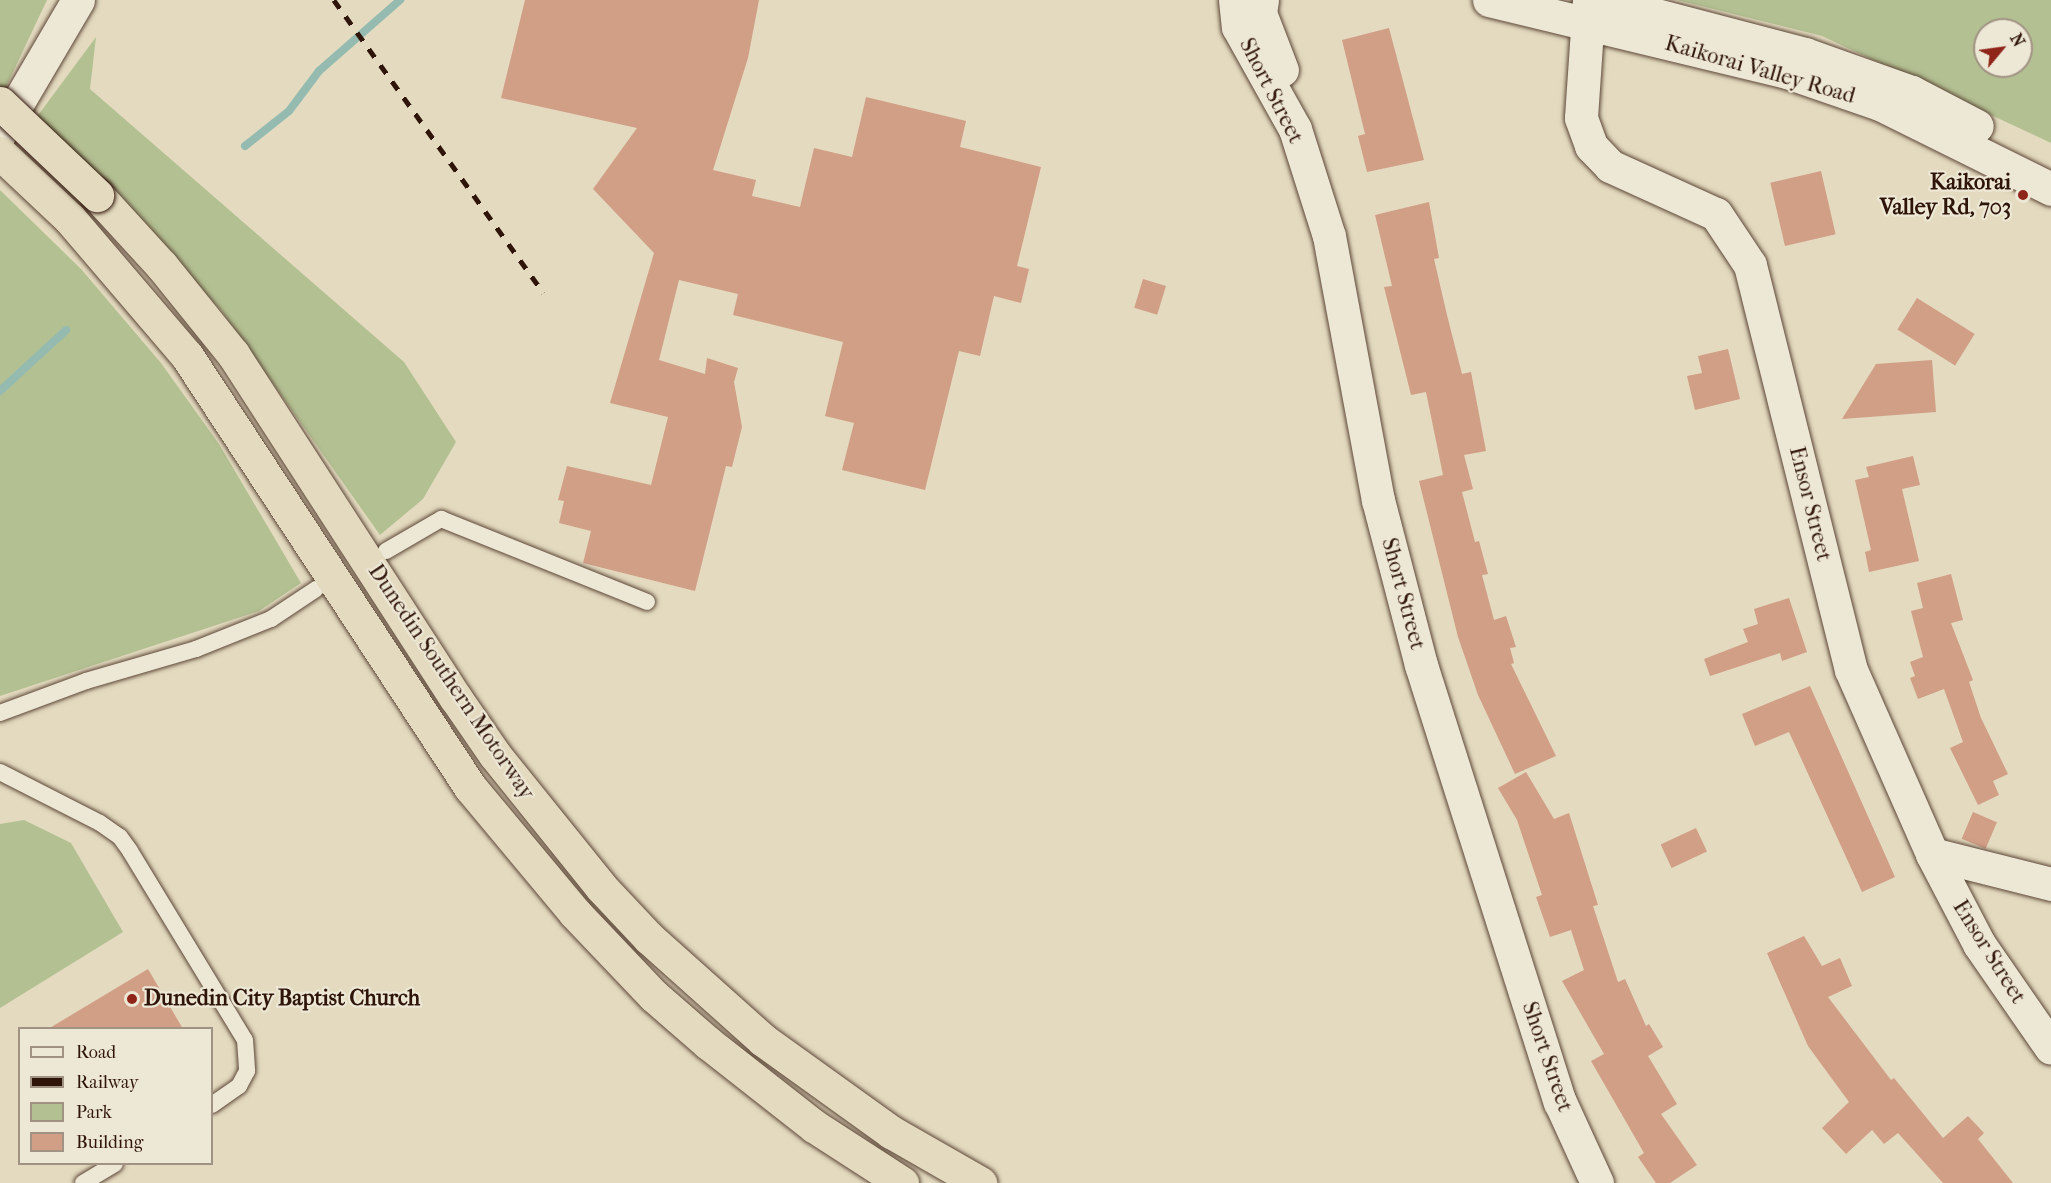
<!DOCTYPE html>
<style>
body{margin:0}
#map{position:relative;width:2051px;height:1183px;overflow:hidden;background:#e3dabf;font-family:"IM FELL French Canon",serif}
div>[style]{position:absolute}
.green>*{inset:0;background:#b3c092}
.stream>*{height:8px;margin:-4px;padding:0 4px;transform-origin:4px;border-radius:4px;background:#95bbb1}
.building>*{inset:0;background:#d19e86;transform-origin:0 0}
.roads{filter:drop-shadow(0 0 2px #5c4637) drop-shadow(0 0 2px #5c4637)}
.lane>*{height:16px;margin:-8px;padding:0 8px;transform-origin:8px;border-radius:8px;background:#ede7d5}
.street>*{height:33px;margin:-16.5px;padding:0 16.5px;transform-origin:16.5px;border-radius:16.5px;background:#ede7d5}
.secondary>*{height:33px;margin:-16.5px;padding:0 16.5px;transform-origin:16.5px;border-radius:16.5px;background:#ede7d5}
.highway>*{height:33px;margin:-16.5px;padding:0 16.5px;transform-origin:16.5px;border-radius:16.5px;background:#e3dabf}
.rail>*{height:4.5px;margin-top:-2.25px;transform-origin:0;background:repeating-linear-gradient(90deg,#2f140a 0 10px,transparent 0 20px)}
.bridges{filter:drop-shadow(0 0 2px #2f140a) drop-shadow(0 0 2px #2f140a)}
.highway-bridge>*{height:33px;margin:-16.5px;padding:0 16.5px;transform-origin:16.5px;border-radius:16.5px;background:#e3dabf}
.dots>*{width:16px;height:16px;translate:-50% -50%;box-sizing:border-box;border:3px solid #ede7d5;border-radius:50%}
span{translate:-50% -50%;white-space:nowrap;text-align:center;line-height:1.15;-webkit-text-stroke:4.5px #ede7d5;paint-order:stroke}
.street-label{font-size:22px;color:#2f140a}
.poi-label{font-size:22px;color:#2f140a;font-weight:700}
.right{translate:-100% -50%;text-align:right}
.left{translate:0 -50%;text-align:left}
.legend{position:absolute;left:18px;top:1027px;width:195px;height:138px;box-sizing:border-box;background:#ede7d5;border:2px solid #a19384;margin:0;padding:8px 10px;list-style:none;font-size:18px;color:#2f140a}
.legend li{display:flex;align-items:center;gap:12px;height:30px}
.legend b{width:30px;border:2px solid #a19384}
.north{position:absolute;left:1973px;top:18px;width:60px;height:60px;box-sizing:border-box;background:#ede7d5;border:2px solid #a19384;border-radius:50%;rotate:61deg;font-size:16px;font-weight:700;line-height:24px;text-align:center;color:#2f140a}
.north::after{content:'';display:block;margin:auto;width:21px;height:27px;background:#8f2418;clip-path:polygon(50% 0,100% 100%,50% 72%,0 100%)}
</style>
<div id="map">
<div class="green">
<div style="clip-path:polygon(0 0,47px 0,4px 91px,0 88px)"></div>
<div style="clip-path:polygon(evenodd,1677px 0,2051px 0,2051px 143px,1822px 36px,1677px 0,1985px 30px,2021px 30px,2021px 66px,1985px 66px,1985px 30px)"></div>
<div style="clip-path:polygon(96px 37px,90px 89px,404px 362px,456px 442px,423px 499px,380px 535px,221px 310px,36px 118px)"></div>
<div style="clip-path:polygon(0 190px,81px 269px,161px 363px,219px 444px,301px 583px,259px 611px,0 696px)"></div>
<div style="clip-path:polygon(24px 820px,71px 843px,123px 932px,0 1008px,0 824px)"></div>
</div>
<div class="stream">
<div style="left:245px;top:146px;width:56px;rotate:-38.5deg"></div>
<div style="left:289px;top:111px;width:50px;rotate:-53.1deg"></div>
<div style="left:319px;top:71px;width:108px;rotate:-41.2deg"></div>
<div style="left:0;top:391px;width:90px;rotate:-42.7deg"></div>
</div>
<div class="building">
<div style="clip-path:polygon(525px 0,759px 0,748px 58px,713px 170px,756px 180px,752px 196px,800px 207px,814px 148px,852px 157px,866px 97px,966px 121px,960px 147px,1041px 167px,1017px 266px,1029px 269px,1021px 303px,994px 296px,980px 356px,959px 351px,925px 490px,842px 470px,854px 423px,825px 416px,843px 342px,733px 315px,738px 294px,679px 280px,659px 360px,705px 374px,707px 358px,738px 368px,734px 382px,742px 427px,732px 467px,726px 466px,695px 591px,583px 563px,591px 531px,559px 523px,564px 501px,558px 500px,567px 466px,651px 485px,668px 417px,610px 403px,654px 253px,593px 189px,637px 128px,501px 98px)"></div>
<div style="clip-path:polygon(1389px 28px,1424px 160px,1367px 172px,1358px 136px,1365px 134px,1342px 40px)"></div>
<div style="left:1821px;top:171px;width:65px;height:52px;rotate:77deg"></div>
<div style="clip-path:polygon(1429px 202px,1439px 258px,1434px 259px,1447px 315px,1462px 374px,1471px 372px,1486px 451px,1464px 455px,1473px 489px,1462px 492px,1475px 542px,1479px 541px,1488px 574px,1482px 575px,1494px 620px,1506px 616px,1516px 647px,1510px 648px,1514px 663px,1511px 664px,1556px 756px,1515px 774px,1478px 695px,1458px 637px,1419px 481px,1443px 475px,1426px 392px,1411px 395px,1384px 287px,1392px 286px,1375px 215px)"></div>
<div style="left:1143px;top:279px;width:24px;height:30px;rotate:17deg"></div>
<div style="left:1917px;top:298px;width:68px;height:37px;rotate:32deg"></div>
<div style="clip-path:polygon(1728px 349px,1740px 399px,1695px 410px,1687px 376px,1702px 373px,1698px 356px)"></div>
<div style="clip-path:polygon(1932px 360px,1936px 412px,1842px 419px,1876px 364px)"></div>
<div style="clip-path:polygon(1913px 456px,1920px 485px,1902px 489px,1919px 561px,1869px 572px,1865px 552px,1871px 550px,1855px 480px,1869px 477px,1866px 467px)"></div>
<div style="clip-path:polygon(1951px 574px,1963px 620px,1951px 623px,1973px 680px,1969px 682px,1981px 718px,2008px 774px,1993px 781px,1999px 795px,1978px 805px,1950px 748px,1963px 742px,1944px 689px,1918px 699px,1910px 678px,1915px 676px,1910px 662px,1923px 657px,1911px 611px,1923px 608px,1917px 583px)"></div>
<div style="clip-path:polygon(1789px 598px,1807px 652px,1782px 661px,1780px 653px,1710px 676px,1704px 659px,1748px 642px,1743px 629px,1758px 624px,1754px 609px)"></div>
<div style="clip-path:polygon(1810px 686px,1895px 877px,1862px 892px,1789px 732px,1755px 746px,1742px 714px)"></div>
<div style="clip-path:polygon(1526px 772px,1554px 819px,1569px 813px,1598px 905px,1593px 906px,1618px 982px,1625px 979px,1646px 1026px,1649px 1024px,1663px 1047px,1648px 1056px,1677px 1104px,1661px 1114px,1697px 1165px,1670px 1183px,1656px 1183px,1638px 1157px,1644px 1153px,1591px 1061px,1604px 1054px,1562px 981px,1584px 970px,1571px 930px,1550px 937px,1536px 897px,1542px 895px,1517px 820px,1498px 788px)"></div>
<div style="left:1973px;top:812px;width:26px;height:29px;rotate:23deg"></div>
<div style="left:1696px;top:828px;width:26px;height:39px;rotate:65deg"></div>
<div style="clip-path:polygon(1804px 936px,1822px 966px,1840px 958px,1852px 986px,1828px 997px,1891px 1080px,1894px 1078px,1943px 1138px,1968px 1116px,1984px 1133px,1978px 1139px,2013px 1183px,1943px 1183px,1898px 1133px,1884px 1144px,1872px 1130px,1846px 1154px,1822px 1128px,1849px 1102px,1808px 1046px,1767px 953px)"></div>
<div style="clip-path:polygon(148px 969px,183px 1029px,48px 1029px)"></div>
</div>
<div class="roads">
<div class="lane">
<div style="left:386px;top:551px;width:64px;rotate:-30.2deg"></div>
<div style="left:441px;top:519px;width:222px;rotate:21.9deg"></div>
<div style="left:0;top:713px;width:92px;rotate:-20.4deg"></div>
<div style="left:86px;top:681px;width:115px;rotate:-16.2deg"></div>
<div style="left:196px;top:649px;width:81px;rotate:-21.8deg"></div>
<div style="left:271px;top:619px;width:54px;rotate:-33.7deg"></div>
<div style="left:0;top:772px;width:112px;rotate:27deg"></div>
<div style="left:100px;top:823px;width:24px;rotate:35deg"></div>
<div style="left:120px;top:837px;width:17px;rotate:54deg"></div>
<div style="left:130px;top:851px;width:221px;rotate:58.7deg"></div>
<div style="left:245px;top:1040px;width:31px;rotate:86deg"></div>
<div style="left:247px;top:1071px;width:17px;rotate:118deg"></div>
<div style="left:239px;top:1086px;width:33px;rotate:145deg"></div>
<div style="left:83px;top:1183px;width:37px;rotate:-31deg"></div>
</div>
<div class="street">
<div style="left:1235px;top:0;width:27px;rotate:84deg"></div>
<div style="left:1238px;top:27px;width:117px;rotate:60.8deg"></div>
<div style="left:1295px;top:129px;width:112px;rotate:72.4deg"></div>
<div style="left:1329px;top:236px;width:269px;rotate:79.5deg"></div>
<div style="left:1378px;top:500px;width:171px;rotate:75.4deg"></div>
<div style="left:1421px;top:665px;width:459px;rotate:72.4deg"></div>
<div style="left:1560px;top:1102px;width:89px;rotate:65.4deg"></div>
<div style="left:1262px;top:0;width:13px;rotate:99deg"></div>
<div style="left:1260px;top:13px;width:61px;rotate:68.9deg"></div>
<div style="left:1589px;top:0;width:118px;rotate:93.9deg"></div>
<div style="left:1581px;top:118px;width:30px;rotate:70deg"></div>
<div style="left:1591px;top:146px;width:28px;rotate:46deg"></div>
<div style="left:1610px;top:166px;width:116px;rotate:24.4deg"></div>
<div style="left:1716px;top:214px;width:61px;rotate:56.3deg"></div>
<div style="left:1750px;top:265px;width:417px;rotate:76deg"></div>
<div style="left:1851px;top:670px;width:201px;rotate:66.2deg"></div>
<div style="left:1932px;top:854px;width:102px;rotate:62.4deg"></div>
<div style="left:1979px;top:944px;width:126px;rotate:55.3deg"></div>
<div style="left:1932px;top:854px;width:123px;rotate:14.1deg"></div>
</div>
<div class="secondary">
<div style="left:1489px;top:0;width:307px;rotate:13.6deg"></div>
<div style="left:1787px;top:72px;width:98px;rotate:19deg"></div>
<div style="left:1880px;top:104px;width:191px;rotate:26.4deg"></div>
<div style="left:1599px;top:0;width:213px;rotate:14.7deg"></div>
<div style="left:1805px;top:54px;width:114px;rotate:19.6deg"></div>
<div style="left:1912px;top:92px;width:73px;rotate:27.6deg"></div>
<div style="left:0;top:133px;width:154px;rotate:-59.6deg"></div>
</div>
<div class="highway">
<div style="left:0;top:153px;width:96px;rotate:43.3deg"></div>
<div style="left:70px;top:219px;width:180px;rotate:49.5deg"></div>
<div style="left:187px;top:356px;width:516px;rotate:56.71deg"></div>
<div style="left:470px;top:787px;width:163px;rotate:50.2deg"></div>
<div style="left:574px;top:912px;width:116px;rotate:46.4deg"></div>
<div style="left:654px;top:996px;width:72px;rotate:41deg"></div>
<div style="left:708px;top:1043px;width:135px;rotate:38.1deg"></div>
<div style="left:814px;top:1126px;width:105px;rotate:32.9deg"></div>
<div style="left:97px;top:195px;width:96px;rotate:47.5deg"></div>
<div style="left:162px;top:266px;width:113px;rotate:51.1deg"></div>
<div style="left:233px;top:354px;width:409px;rotate:57.1deg"></div>
<div style="left:455px;top:697px;width:70px;rotate:55.4deg"></div>
<div style="left:495px;top:755px;width:169px;rotate:51.2deg"></div>
<div style="left:601px;top:887px;width:70px;rotate:46.7deg"></div>
<div style="left:649px;top:938px;width:153px;rotate:41.8deg"></div>
<div style="left:763px;top:1040px;width:158px;rotate:35.7deg"></div>
<div style="left:891px;top:1132px;width:103px;rotate:29.8deg"></div>
</div>
</div>
<div class="rail">
<div style="left:334px;top:0;width:360px;rotate:54.4deg"></div>
</div>
<div class="bridges">
<div class="highway-bridge">
<div style="left:0;top:103px;width:134px;rotate:43.5deg"></div>
</div>
</div>
<div class="dots">
<div style="left:2023px;top:195px;background:#8f2418"></div>
<div style="left:132px;top:999px;background:#8f2418"></div>
</div>
<div class="street-label">
<span style="left:1760px;top:70px;rotate:16deg">Kaikorai Valley Road</span>
<span style="left:1271px;top:91px;rotate:63deg">Short Street</span>
<span style="left:1810px;top:504px;rotate:76deg">Ensor Street</span>
<span style="left:1403px;top:594px;rotate:75deg">Short Street</span>
<span style="left:451px;top:682px;rotate:56deg">Dunedin Southern Motorway</span>
<span style="left:1989px;top:952px;rotate:58deg">Ensor Street</span>
<span style="left:1547px;top:1057px;rotate:71deg">Short Street</span>
</div>
<div class="poi-label">
<span class="right" style="left:2011px;top:195px">Kaikorai<br>Valley Rd, 703</span>
<span class="left" style="left:144px;top:999px">Dunedin City Baptist Church</span>
</div>
<ul class="legend">
<li><b style="height:8px;background:#ede7d5"></b>Road</li>
<li><b style="height:8px;background:#2f140a"></b>Railway</li>
<li><b style="height:16px;background:#b3c092"></b>Park</li>
<li><b style="height:16px;background:#d19e86"></b>Building</li>
</ul>
<div class="north">N</div>
</div>
